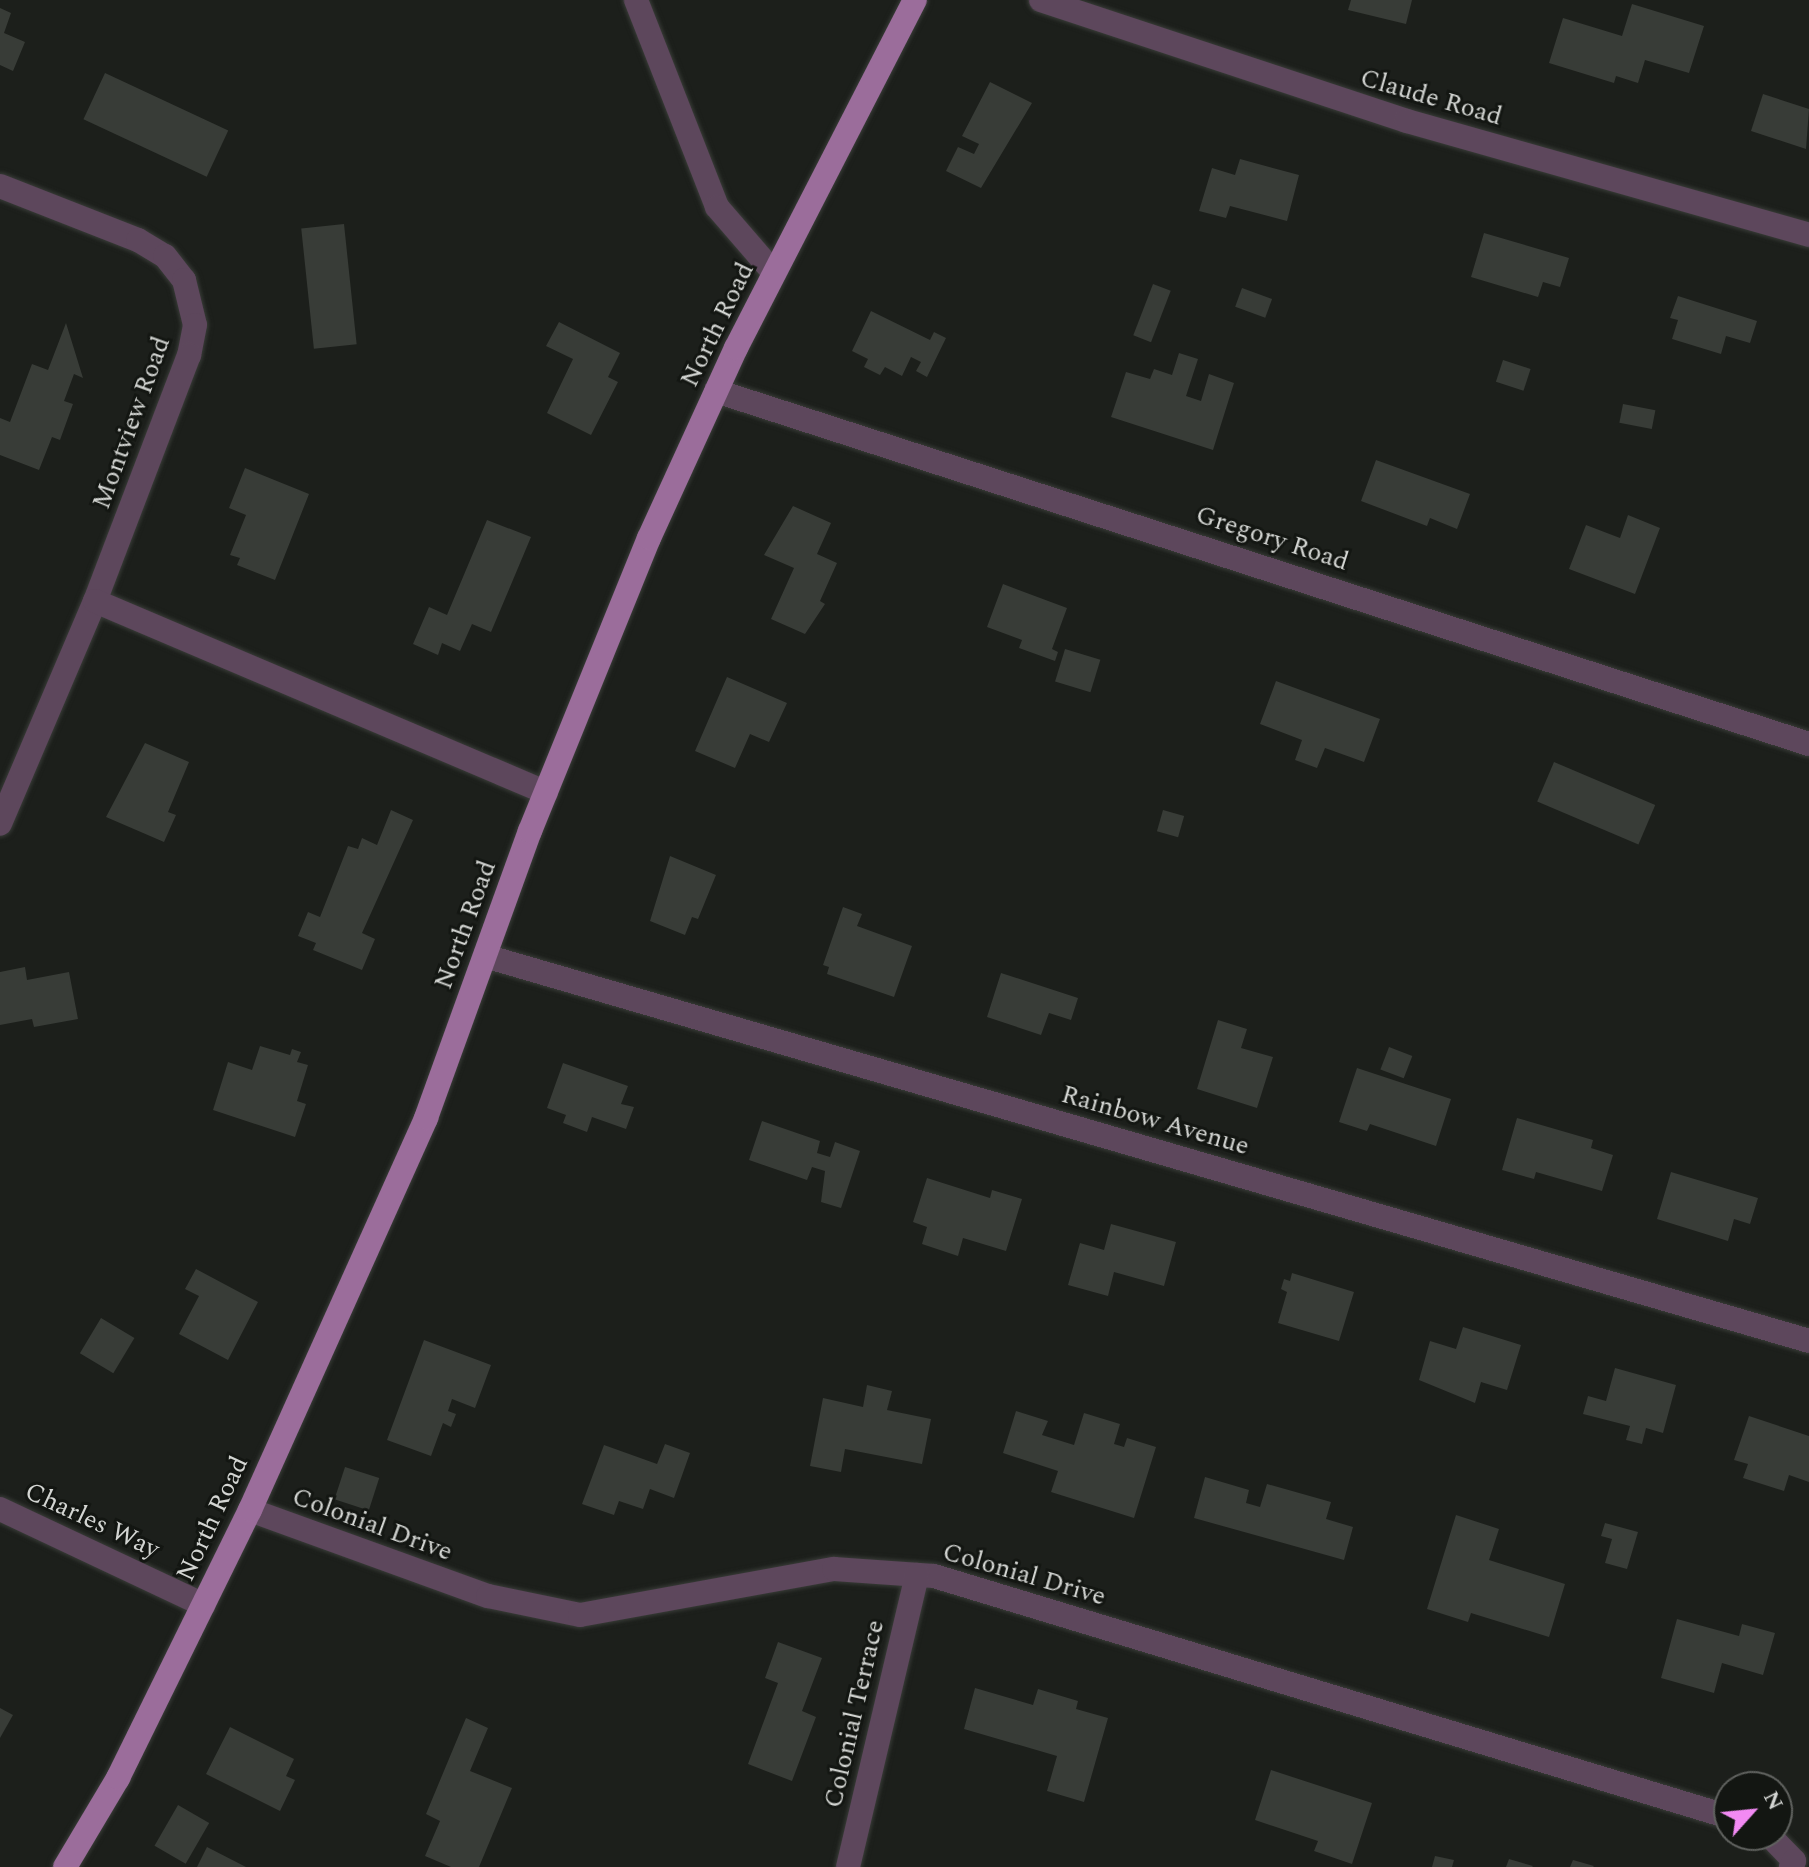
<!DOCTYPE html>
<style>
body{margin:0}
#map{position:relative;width:1809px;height:1867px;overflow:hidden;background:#1c1f1b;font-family:Spectral,serif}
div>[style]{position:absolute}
.building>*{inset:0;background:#383c37;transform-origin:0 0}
.roads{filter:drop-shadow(0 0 2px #393c38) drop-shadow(0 0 2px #393c38)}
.minor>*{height:24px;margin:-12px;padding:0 12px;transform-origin:12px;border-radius:12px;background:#5d475c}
.major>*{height:24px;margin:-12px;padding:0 12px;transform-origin:12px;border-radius:12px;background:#9b6d9b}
span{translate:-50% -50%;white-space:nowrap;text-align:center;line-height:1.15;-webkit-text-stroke:6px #131612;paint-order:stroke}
.street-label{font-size:26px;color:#d3d5d2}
.north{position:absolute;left:1713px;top:1771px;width:80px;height:80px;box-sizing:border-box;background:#131612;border:2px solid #60625f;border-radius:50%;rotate:63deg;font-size:22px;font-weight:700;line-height:32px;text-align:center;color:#d3d5d2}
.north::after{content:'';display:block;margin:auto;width:28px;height:36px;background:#f28af3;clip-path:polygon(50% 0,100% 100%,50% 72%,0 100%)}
</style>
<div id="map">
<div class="building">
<div style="clip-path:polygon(1351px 0,1412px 0,1406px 24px,1348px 10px)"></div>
<div style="clip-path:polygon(1632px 4px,1704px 26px,1689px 73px,1645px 60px,1638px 83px,1616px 76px,1614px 83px,1549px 63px,1563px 18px,1622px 36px)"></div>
<div style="clip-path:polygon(0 8px,11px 13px,4px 33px,25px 42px,13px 71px,0 65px)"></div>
<div style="left:105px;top:73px;width:136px;height:51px;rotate:25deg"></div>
<div style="clip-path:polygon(990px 82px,1032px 103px,981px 188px,946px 171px,958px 147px,974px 154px,979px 144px,962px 136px)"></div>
<div style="clip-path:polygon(1763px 94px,1809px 109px,1806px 149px,1751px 131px)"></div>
<div style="clip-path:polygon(1240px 159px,1299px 175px,1287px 221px,1230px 206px,1226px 218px,1199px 211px,1212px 168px,1235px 175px)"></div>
<div style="left:344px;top:224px;width:121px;height:43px;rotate:84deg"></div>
<div style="clip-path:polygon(1484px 233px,1569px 258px,1560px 287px,1543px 282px,1538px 297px,1471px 277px)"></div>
<div style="left:1153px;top:284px;width:19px;height:55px;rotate:21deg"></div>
<div style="left:1242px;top:288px;width:32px;height:20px;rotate:20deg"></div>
<div style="clip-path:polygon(1678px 296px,1757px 321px,1750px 343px,1726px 336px,1721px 354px,1672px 339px,1678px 320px,1670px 318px)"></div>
<div style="clip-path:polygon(871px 311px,930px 340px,934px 332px,946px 338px,927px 377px,916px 371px,921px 362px,911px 357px,902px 376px,885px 367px,880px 375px,864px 367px,868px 359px,852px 351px)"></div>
<div style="clip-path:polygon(559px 322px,620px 353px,608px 377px,618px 382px,591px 435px,547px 413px,573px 359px,546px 346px)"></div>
<div style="clip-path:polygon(66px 323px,83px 378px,74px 374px,64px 401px,73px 404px,60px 440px,52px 437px,39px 470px,0 455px,0 418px,10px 422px,32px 364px,48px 370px)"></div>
<div style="clip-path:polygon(1179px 353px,1198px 359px,1186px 396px,1201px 401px,1209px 374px,1234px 383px,1213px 450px,1111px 417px,1126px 372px,1150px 379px,1154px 369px,1172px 375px)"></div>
<div style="left:1503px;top:360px;width:29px;height:23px;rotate:18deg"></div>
<div style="left:1623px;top:404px;width:33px;height:19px;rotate:11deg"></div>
<div style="clip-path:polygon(1376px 460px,1470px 494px,1457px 529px,1430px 518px,1427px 526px,1361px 501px)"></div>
<div style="clip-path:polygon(245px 468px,309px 494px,275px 580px,237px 565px,240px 558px,230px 555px,246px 515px,229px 508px)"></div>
<div style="clip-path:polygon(793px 506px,831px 523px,817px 554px,837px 563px,820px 601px,825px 604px,805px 634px,771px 619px,794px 568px,764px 555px)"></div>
<div style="clip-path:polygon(1628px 515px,1660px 528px,1635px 594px,1569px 569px,1586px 525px,1620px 538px)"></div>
<div style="clip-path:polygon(487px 520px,531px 537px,491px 632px,472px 624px,460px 651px,442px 643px,438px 655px,413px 644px,429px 607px,447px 615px)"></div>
<div style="clip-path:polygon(1003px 584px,1067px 608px,1052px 649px,1058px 652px,1055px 661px,1019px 648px,1022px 640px,987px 627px)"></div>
<div style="left:1065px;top:649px;width:37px;height:34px;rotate:17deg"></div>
<div style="clip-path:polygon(727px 677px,787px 703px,769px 742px,750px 734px,735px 768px,695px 751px)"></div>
<div style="clip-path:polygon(1276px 681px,1380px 719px,1364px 762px,1325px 748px,1317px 768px,1295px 760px,1302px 740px,1260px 724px)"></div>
<div style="clip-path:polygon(145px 743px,189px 762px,168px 812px,176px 815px,164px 842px,106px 817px)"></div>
<div style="left:1554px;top:762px;width:110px;height:43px;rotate:23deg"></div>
<div style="clip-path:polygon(391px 810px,413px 820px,362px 933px,375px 939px,362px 970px,313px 950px,316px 943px,298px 936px,308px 912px,320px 917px,348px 846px,358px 849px,362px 838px,377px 845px)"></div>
<div style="left:1163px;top:810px;width:22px;height:22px;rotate:16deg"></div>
<div style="clip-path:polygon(670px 856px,716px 875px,698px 919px,692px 917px,685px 935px,650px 921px)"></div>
<div style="clip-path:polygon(843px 907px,862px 914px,857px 926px,912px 946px,894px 997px,827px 974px,829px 967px,823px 965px)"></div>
<div style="clip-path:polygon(25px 967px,27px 980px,69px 972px,78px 1019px,34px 1027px,32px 1019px,0 1025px,0 972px)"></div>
<div style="clip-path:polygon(1001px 973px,1078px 998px,1071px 1020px,1049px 1013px,1041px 1035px,987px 1017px)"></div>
<div style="clip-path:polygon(1218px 1020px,1247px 1029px,1241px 1048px,1273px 1057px,1257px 1108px,1197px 1089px)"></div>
<div style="clip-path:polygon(260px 1046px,290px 1055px,292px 1049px,301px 1052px,297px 1062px,308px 1065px,297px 1101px,306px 1104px,295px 1137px,213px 1110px,228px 1062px,252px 1070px)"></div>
<div style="left:1389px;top:1047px;width:25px;height:24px;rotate:21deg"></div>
<div style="clip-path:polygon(563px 1063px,628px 1086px,621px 1104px,634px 1107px,626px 1129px,592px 1117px,587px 1132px,563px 1123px,566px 1115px,547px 1108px)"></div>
<div style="clip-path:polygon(1357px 1068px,1451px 1099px,1436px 1146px,1370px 1124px,1367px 1131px,1339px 1122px)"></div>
<div style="clip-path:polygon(1517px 1118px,1593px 1140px,1591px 1148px,1613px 1155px,1602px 1191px,1536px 1172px,1534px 1179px,1502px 1170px)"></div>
<div style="clip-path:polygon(762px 1121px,820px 1141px,817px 1153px,830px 1157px,835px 1142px,860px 1151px,841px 1208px,821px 1202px,825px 1171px,812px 1167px,807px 1180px,749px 1160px)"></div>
<div style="clip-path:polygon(1671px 1172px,1758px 1198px,1750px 1224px,1734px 1219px,1728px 1241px,1657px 1219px)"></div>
<div style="clip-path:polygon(927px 1178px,990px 1198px,992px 1190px,1022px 1199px,1006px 1251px,963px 1238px,958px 1256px,922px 1244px,927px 1227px,913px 1222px)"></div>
<div style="clip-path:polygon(1111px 1224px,1176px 1242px,1164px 1286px,1114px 1272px,1108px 1296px,1068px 1285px,1080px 1243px,1104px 1250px)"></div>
<div style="clip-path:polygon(196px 1269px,258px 1302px,228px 1360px,179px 1334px,199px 1296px,185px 1289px)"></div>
<div style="clip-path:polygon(1292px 1273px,1354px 1292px,1339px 1341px,1278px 1323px,1287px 1292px,1281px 1289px,1284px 1279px,1290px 1281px)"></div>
<div style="left:101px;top:1318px;width:39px;height:41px;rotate:31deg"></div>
<div style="clip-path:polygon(1463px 1327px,1521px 1345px,1507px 1390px,1481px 1382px,1475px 1403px,1419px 1380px,1430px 1341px,1456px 1349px)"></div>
<div style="clip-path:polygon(424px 1340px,491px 1365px,475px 1408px,452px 1399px,448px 1411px,456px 1414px,451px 1427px,443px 1423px,431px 1456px,387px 1440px)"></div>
<div style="clip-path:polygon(1615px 1368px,1676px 1385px,1663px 1433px,1646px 1428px,1642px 1444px,1626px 1440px,1630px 1426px,1583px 1414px,1588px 1396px,1606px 1401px)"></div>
<div style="clip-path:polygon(867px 1385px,892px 1391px,887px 1410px,931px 1419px,922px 1464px,845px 1449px,841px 1472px,810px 1466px,823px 1398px,863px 1407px)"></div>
<div style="clip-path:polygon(1016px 1411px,1048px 1421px,1042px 1435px,1074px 1445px,1084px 1413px,1120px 1424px,1114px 1444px,1124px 1447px,1127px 1438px,1156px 1447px,1134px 1518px,1051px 1492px,1058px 1471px,1003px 1453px)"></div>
<div style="clip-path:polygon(1749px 1416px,1809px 1436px,1809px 1482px,1789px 1475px,1784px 1491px,1743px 1478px,1748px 1464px,1734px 1460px)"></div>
<div style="clip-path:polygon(665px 1444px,690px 1453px,674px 1498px,650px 1489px,643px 1509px,619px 1501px,614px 1515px,582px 1504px,604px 1445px,657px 1464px)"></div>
<div style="left:345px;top:1467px;width:36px;height:34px;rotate:18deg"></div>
<div style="clip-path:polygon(1205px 1477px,1249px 1490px,1246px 1503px,1260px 1507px,1267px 1484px,1331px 1502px,1326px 1519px,1353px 1527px,1344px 1560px,1194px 1518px)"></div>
<div style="clip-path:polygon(1456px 1515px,1499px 1529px,1489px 1560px,1565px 1584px,1549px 1637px,1471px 1613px,1468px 1622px,1427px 1609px)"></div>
<div style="clip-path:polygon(1605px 1523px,1638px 1532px,1627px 1569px,1605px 1563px,1612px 1539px,1601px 1536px)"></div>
<div style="clip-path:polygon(1677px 1619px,1739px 1636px,1742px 1624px,1775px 1633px,1763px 1675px,1722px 1663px,1714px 1693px,1661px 1678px)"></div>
<div style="clip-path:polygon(778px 1642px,822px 1658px,802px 1711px,816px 1717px,792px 1781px,748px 1764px,778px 1683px,765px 1678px)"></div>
<div style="clip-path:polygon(975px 1688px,1033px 1705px,1038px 1689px,1078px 1701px,1076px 1709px,1108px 1718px,1084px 1802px,1047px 1791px,1057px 1756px,964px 1729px)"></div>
<div style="clip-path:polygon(0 1708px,13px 1715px,0 1738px)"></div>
<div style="clip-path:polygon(466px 1718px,488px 1728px,470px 1771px,512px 1788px,479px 1867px,451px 1867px,425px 1856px,440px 1821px,426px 1814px)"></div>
<div style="clip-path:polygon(230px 1727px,294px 1759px,286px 1776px,295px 1780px,280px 1811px,206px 1774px)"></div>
<div style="clip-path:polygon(1271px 1770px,1372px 1803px,1352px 1864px,1314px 1851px,1318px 1841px,1255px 1820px)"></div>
<div style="left:178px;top:1805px;width:36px;height:47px;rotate:30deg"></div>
<div style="clip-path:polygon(207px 1847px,246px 1867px,197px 1867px)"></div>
<div style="clip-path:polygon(1435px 1856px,1454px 1860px,1452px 1867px,1432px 1867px)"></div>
<div style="clip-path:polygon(1509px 1859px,1533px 1866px,1532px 1867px,1506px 1867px)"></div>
<div style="clip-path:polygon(1573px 1860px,1594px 1866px,1593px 1867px,1570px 1867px)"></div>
</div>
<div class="roads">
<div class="minor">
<div style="left:636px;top:0;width:222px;rotate:68.6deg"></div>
<div style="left:717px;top:207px;width:87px;rotate:49.2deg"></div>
<div style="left:1041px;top:0;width:385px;rotate:18.3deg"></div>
<div style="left:1407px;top:121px;width:418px;rotate:15.8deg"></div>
<div style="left:0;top:186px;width:148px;rotate:21.4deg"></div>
<div style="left:138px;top:240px;width:31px;rotate:31deg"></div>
<div style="left:165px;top:256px;width:31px;rotate:52deg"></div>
<div style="left:184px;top:280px;width:46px;rotate:76.3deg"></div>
<div style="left:195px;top:325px;width:31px;rotate:101deg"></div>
<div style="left:189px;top:355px;width:263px;rotate:110.9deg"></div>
<div style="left:95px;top:601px;width:242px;rotate:113.1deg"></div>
<div style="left:716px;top:391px;width:1149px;rotate:17.9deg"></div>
<div style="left:95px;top:601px;width:490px;rotate:23deg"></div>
<div style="left:485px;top:956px;width:1379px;rotate:16.21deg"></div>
<div style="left:0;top:1509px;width:225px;rotate:25.2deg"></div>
<div style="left:250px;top:1510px;width:253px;rotate:19.9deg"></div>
<div style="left:488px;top:1596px;width:94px;rotate:11.7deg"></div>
<div style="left:580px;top:1615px;width:258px;rotate:-10.3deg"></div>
<div style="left:834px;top:1569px;width:100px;rotate:4deg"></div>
<div style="left:934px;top:1576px;width:831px;rotate:16.86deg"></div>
<div style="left:1769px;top:1835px;width:36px;rotate:46deg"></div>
<div style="left:1794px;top:1861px;width:7px;rotate:117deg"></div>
<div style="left:848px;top:1867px;width:300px;rotate:-76.7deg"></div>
</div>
<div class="major">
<div style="left:65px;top:1867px;width:104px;rotate:-59.2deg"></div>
<div style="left:118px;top:1778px;width:299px;rotate:-63.8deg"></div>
<div style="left:250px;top:1510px;width:430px;rotate:-65.8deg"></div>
<div style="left:426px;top:1118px;width:305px;rotate:-70.1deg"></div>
<div style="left:530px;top:831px;width:316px;rotate:-67.9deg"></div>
<div style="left:649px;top:538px;width:209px;rotate:-65.4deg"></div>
<div style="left:736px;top:348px;width:391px;rotate:-62.8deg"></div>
</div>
</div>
<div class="street-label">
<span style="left:1431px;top:98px;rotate:16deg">Claude Road</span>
<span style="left:718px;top:325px;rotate:-64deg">North Road</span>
<span style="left:132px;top:423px;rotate:-70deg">Montview Road</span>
<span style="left:1272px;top:539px;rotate:18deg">Gregory Road</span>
<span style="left:466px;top:925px;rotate:-70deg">North Road</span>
<span style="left:1155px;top:1121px;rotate:16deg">Rainbow Avenue</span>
<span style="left:213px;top:1519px;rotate:-65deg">North Road</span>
<span style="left:92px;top:1521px;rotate:25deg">Charles Way</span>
<span style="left:372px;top:1525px;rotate:20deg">Colonial Drive</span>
<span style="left:1024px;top:1575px;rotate:16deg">Colonial Drive</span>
<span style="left:855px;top:1714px;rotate:-77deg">Colonial Terrace</span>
</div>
<div class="north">N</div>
</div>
